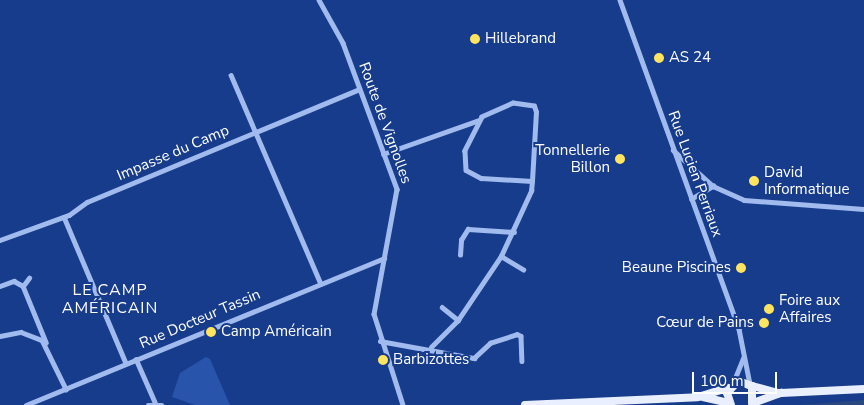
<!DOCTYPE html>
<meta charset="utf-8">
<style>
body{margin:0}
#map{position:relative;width:864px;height:405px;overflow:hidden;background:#173c8c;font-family:"Nunito Sans",sans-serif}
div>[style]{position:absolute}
.green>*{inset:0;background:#2954ab}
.water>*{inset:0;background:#2b4782}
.street>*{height:4.5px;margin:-2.25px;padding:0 2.25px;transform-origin:2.25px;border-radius:2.25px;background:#a1bbef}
.primary>*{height:8px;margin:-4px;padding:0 4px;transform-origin:4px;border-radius:4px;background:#e9efff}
.dots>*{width:14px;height:14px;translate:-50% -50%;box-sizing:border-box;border:2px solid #173c8c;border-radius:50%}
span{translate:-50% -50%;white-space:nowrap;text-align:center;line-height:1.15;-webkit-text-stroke:4px #173c8c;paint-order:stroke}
.poi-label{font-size:15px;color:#fff}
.left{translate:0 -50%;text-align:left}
.right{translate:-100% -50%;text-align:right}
.street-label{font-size:15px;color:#fff}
.neighbourhood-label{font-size:16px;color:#fff;letter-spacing:1px}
.scale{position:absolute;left:692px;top:372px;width:85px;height:22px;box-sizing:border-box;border:2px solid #fff;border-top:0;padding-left:6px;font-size:15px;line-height:18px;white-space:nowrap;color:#fff;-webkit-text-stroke:4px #173c8c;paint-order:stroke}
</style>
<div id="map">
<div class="green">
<div style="clip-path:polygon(206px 357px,210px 359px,230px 405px,195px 405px,172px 397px,180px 373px)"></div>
</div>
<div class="water">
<div style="clip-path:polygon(864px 400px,864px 405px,801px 405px)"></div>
</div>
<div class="street">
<div style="left:319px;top:0;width:49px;rotate:60.8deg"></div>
<div style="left:343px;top:43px;width:156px;rotate:69.7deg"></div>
<div style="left:397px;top:189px;width:127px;rotate:100.4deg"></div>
<div style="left:374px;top:314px;width:96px;rotate:72.3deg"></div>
<div style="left:620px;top:0;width:350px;rotate:70.1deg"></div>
<div style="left:739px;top:329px;width:56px;rotate:78.7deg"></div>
<div style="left:231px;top:75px;width:225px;rotate:66.7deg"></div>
<div style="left:673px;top:150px;width:54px;rotate:42deg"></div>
<div style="left:713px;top:186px;width:34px;rotate:24deg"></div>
<div style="left:744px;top:200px;width:120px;rotate:4.3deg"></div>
<div style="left:383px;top:154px;width:102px;rotate:-19.5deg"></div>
<div style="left:691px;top:199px;width:26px;rotate:-31deg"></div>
<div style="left:64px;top:217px;width:159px;rotate:67deg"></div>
<div style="left:0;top:240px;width:73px;rotate:-19.9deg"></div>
<div style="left:69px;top:215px;width:22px;rotate:-36deg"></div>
<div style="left:87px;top:202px;width:293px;rotate:-22.5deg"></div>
<div style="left:460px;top:255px;width:15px;rotate:-86deg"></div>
<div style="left:461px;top:240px;width:13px;rotate:-58deg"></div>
<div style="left:468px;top:229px;width:46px;rotate:3.7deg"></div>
<div style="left:501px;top:256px;width:26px;rotate:31deg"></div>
<div style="left:0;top:286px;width:15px;rotate:-20deg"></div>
<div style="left:14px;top:281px;width:10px;rotate:29deg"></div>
<div style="left:23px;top:286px;width:61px;rotate:67.7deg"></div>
<div style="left:23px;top:286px;width:10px;rotate:-53deg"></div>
<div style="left:442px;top:307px;width:21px;rotate:39deg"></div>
<div style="left:0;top:336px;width:21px;rotate:-11deg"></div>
<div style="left:21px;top:332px;width:22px;rotate:21deg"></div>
<div style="left:42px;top:340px;width:55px;rotate:63.9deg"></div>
<div style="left:380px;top:341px;width:96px;rotate:10.3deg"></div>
<div style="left:474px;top:358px;width:22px;rotate:-43deg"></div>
<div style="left:490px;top:343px;width:28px;rotate:-18deg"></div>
<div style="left:517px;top:334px;width:4px;rotate:27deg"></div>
<div style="left:521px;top:336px;width:25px;rotate:88deg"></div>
<div style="left:431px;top:347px;width:38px;rotate:-45deg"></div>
<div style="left:458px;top:320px;width:77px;rotate:-56.1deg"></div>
<div style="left:501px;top:256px;width:72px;rotate:-65.2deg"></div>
<div style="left:531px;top:191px;width:10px;rotate:-84deg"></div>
<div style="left:532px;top:181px;width:69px;rotate:-86.7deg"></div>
<div style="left:536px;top:112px;width:6px;rotate:-108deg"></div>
<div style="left:534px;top:106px;width:21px;rotate:-172deg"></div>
<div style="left:513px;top:103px;width:34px;rotate:156deg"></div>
<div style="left:482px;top:117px;width:38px;rotate:117deg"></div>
<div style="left:465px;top:151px;width:19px;rotate:87deg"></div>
<div style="left:466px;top:170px;width:17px;rotate:28deg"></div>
<div style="left:481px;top:178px;width:51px;rotate:3.4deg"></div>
<div style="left:136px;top:359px;width:47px;rotate:66.2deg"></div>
<div style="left:733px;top:383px;width:27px;rotate:-68deg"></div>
<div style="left:26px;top:405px;width:387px;rotate:-22.3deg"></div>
<div style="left:148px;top:405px;width:14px"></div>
</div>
<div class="primary">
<div style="left:752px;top:386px;width:28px;rotate:15deg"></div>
<div style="left:703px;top:397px;width:27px;rotate:13deg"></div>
<div style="left:753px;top:403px;width:30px;rotate:-20deg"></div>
<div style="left:781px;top:393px;width:83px;rotate:-2.8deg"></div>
<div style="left:525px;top:405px;width:173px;rotate:-2.6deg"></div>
<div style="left:698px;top:397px;width:31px;rotate:-17deg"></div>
<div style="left:731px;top:405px;width:13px;rotate:-108deg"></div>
<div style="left:727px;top:393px;width:16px;rotate:-47deg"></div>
<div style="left:738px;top:381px;width:15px;rotate:20deg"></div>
<div style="left:752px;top:386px;width:17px;rotate:90deg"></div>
</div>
<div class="dots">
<div style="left:475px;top:39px;background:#ffe45f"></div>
<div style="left:659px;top:58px;background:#ffe45f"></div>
<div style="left:620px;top:159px;background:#ffe45f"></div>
<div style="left:754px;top:181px;background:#ffe45f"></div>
<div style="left:741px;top:268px;background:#ffe45f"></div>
<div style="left:769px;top:309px;background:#ffe45f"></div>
<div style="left:764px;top:323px;background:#ffe45f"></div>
<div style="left:211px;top:332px;background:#ffe45f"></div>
<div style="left:383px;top:360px;background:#ffe45f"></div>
</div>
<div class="poi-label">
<span class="left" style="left:485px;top:39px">Hillebrand</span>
<span class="left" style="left:669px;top:58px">AS 24</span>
<span class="right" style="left:610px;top:159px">Tonnellerie<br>Billon</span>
<span class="left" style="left:764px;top:181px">David<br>Informatique</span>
<span class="right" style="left:731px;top:268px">Beaune Piscines</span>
<span class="left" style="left:779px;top:309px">Foire aux<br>Affaires</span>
<span class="right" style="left:754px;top:323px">Cœur de Pains</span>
<span class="left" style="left:221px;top:332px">Camp Américain</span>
<span class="left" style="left:393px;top:360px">Barbizottes</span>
</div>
<div class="street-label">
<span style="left:385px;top:123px;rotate:70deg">Route de Vignolles</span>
<span style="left:173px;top:153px;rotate:-23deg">Impasse du Camp</span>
<span style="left:695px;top:174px;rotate:70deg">Rue Lucien Perriaux</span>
<span style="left:200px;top:319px;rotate:-23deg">Rue Docteur Tassin</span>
</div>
<div class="neighbourhood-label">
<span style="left:110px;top:299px">LE CAMP<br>AMÉRICAIN</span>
</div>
<div class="scale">100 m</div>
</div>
